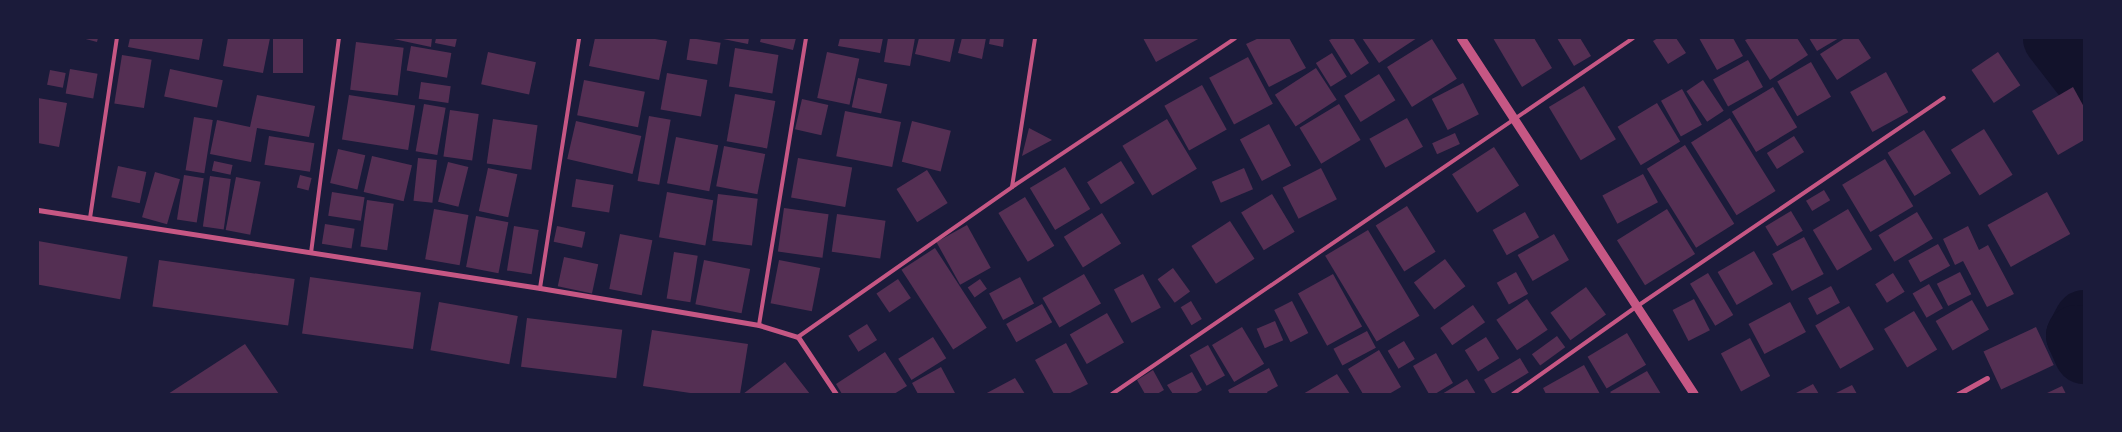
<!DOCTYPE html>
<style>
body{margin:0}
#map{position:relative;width:2122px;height:432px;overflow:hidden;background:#1b1b3a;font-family:Spectral,serif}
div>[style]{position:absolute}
.river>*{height:61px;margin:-30.5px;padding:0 30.5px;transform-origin:30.5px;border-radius:30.5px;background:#12122b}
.building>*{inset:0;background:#542f53;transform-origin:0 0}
.service>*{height:4px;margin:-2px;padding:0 2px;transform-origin:2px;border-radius:2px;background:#c65784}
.minor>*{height:5px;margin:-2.5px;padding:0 2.5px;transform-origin:2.5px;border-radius:2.5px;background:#c65784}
.tertiary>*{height:9px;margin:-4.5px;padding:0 4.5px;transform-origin:4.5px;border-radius:4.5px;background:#c65784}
span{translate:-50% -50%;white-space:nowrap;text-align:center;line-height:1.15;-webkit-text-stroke:4px #1b1b3a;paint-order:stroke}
.frame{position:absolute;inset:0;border:39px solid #1b1b3a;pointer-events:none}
</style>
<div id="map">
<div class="river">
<div style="left:2053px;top:38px;width:51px;rotate:52.2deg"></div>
<div style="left:2084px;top:320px;width:17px;rotate:118deg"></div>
<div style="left:2076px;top:335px;width:20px;rotate:66deg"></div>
</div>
<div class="building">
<div style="clip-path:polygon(82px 38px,98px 38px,97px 42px)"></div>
<div style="clip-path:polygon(130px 38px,203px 38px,199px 60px,128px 47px)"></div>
<div style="clip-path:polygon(228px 38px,270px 38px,263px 73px,223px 66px)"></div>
<div style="left:273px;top:38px;width:30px;height:35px"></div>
<div style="clip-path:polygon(389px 38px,432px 38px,431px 47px)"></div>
<div style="clip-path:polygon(436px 38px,457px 38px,455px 47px,435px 43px)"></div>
<div style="clip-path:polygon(595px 38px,649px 38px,667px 41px,659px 80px,589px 66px)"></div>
<div style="left:690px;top:38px;width:31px;height:22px;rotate:9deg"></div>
<div style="clip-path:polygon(718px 38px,749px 38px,748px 44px)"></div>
<div style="clip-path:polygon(761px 38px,796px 38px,793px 50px,760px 42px)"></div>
<div style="clip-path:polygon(840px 38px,883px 38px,880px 53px,838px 46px)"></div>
<div style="clip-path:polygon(888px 38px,915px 38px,910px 66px,884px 62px)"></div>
<div style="clip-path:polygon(919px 38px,955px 38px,950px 62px,915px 54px)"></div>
<div style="clip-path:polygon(962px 38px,986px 38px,982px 59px,958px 53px)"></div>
<div style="clip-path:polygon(990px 38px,1004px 38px,1003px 47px,989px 44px)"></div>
<div style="clip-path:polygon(1143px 38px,1200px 38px,1156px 62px)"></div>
<div style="clip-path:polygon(1259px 38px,1289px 38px,1306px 68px,1269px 87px,1246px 44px)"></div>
<div style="clip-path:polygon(1334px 38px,1353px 38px,1369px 63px,1351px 75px,1329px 40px)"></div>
<div style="clip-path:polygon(1362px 38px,1417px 38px,1379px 63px)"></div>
<div style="clip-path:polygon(1493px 38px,1534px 38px,1552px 68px,1522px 87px)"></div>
<div style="clip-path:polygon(1557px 38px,1580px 38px,1591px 56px,1574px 66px)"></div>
<div style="clip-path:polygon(1658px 38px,1676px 38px,1686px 53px,1668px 64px,1653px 41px)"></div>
<div style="clip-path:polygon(1699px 38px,1733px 38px,1743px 56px,1717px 70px)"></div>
<div style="clip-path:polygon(1750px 38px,1797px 38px,1808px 55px,1770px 80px,1745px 40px)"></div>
<div style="clip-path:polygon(1809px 38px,1839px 38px,1817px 51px)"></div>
<div style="clip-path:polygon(1845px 38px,1858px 38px,1871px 58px,1837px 80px,1820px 54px)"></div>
<div style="left:1432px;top:39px;width:47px;height:53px;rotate:58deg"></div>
<div style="left:356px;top:42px;width:48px;height:48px;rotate:7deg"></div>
<div style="left:411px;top:46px;width:41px;height:25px;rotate:10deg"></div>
<div style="left:735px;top:48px;width:44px;height:39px;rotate:9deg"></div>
<div style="left:488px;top:52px;width:49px;height:33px;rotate:12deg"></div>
<div style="left:827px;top:52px;width:33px;height:47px;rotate:12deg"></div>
<div style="left:1998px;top:52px;width:40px;height:32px;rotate:56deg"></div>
<div style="left:1332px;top:53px;width:28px;height:19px;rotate:58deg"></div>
<div style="left:122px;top:55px;width:30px;height:49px;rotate:9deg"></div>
<div style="left:1248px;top:57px;width:53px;height:44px;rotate:62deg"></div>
<div style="left:1748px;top:60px;width:31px;height:40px;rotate:61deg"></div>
<div style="left:1811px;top:62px;width:40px;height:39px;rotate:60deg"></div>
<div style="left:1316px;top:68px;width:38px;height:49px;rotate:57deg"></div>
<div style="left:70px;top:69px;width:28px;height:25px;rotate:10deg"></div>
<div style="left:170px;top:69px;width:54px;height:28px;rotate:12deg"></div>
<div style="left:50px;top:70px;width:16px;height:15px;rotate:11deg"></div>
<div style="left:1886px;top:72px;width:46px;height:41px;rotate:61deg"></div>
<div style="left:667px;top:73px;width:41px;height:37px;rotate:10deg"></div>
<div style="left:1379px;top:74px;width:31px;height:41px;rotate:58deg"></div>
<div style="left:858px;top:78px;width:30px;height:30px;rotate:12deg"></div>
<div style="left:584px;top:80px;width:62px;height:36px;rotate:11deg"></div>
<div style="left:1703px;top:80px;width:37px;height:20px;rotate:56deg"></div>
<div style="left:421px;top:82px;width:30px;height:17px;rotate:8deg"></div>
<div style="left:1463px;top:83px;width:35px;height:35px;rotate:63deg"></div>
<div style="left:1202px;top:85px;width:51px;height:43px;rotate:61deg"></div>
<div style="left:1584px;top:86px;width:62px;height:41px;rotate:59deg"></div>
<div style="left:1773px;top:87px;width:47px;height:48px;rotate:59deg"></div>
<div style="clip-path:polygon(2073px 87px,2084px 107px,2084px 140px,2058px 155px,2032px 111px)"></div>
<div style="left:1682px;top:89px;width:41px;height:24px;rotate:61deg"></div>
<div style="left:735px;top:94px;width:41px;height:48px;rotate:10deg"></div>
<div style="clip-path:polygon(257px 95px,315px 106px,309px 137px,257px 128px,251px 162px,210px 154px,217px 120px,250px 127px)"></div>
<div style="left:349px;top:95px;width:67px;height:45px;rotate:9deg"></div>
<div style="clip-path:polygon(38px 98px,67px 103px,59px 147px,38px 143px)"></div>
<div style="left:802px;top:99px;width:27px;height:31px;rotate:13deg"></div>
<div style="left:1657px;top:103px;width:45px;height:46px;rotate:59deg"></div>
<div style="left:424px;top:104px;width:22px;height:48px;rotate:10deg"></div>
<div style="left:1339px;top:104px;width:42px;height:46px;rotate:59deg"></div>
<div style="left:450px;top:110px;width:29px;height:47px;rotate:8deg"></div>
<div style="left:845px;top:111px;width:57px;height:46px;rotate:11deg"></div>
<div style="left:649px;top:116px;width:22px;height:66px;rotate:10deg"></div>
<div style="left:194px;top:117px;width:19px;height:54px;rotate:9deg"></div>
<div style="left:1407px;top:118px;width:33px;height:43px;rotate:61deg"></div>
<div style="left:1730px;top:118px;width:86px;height:46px;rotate:58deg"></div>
<div style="left:493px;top:119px;width:45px;height:45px;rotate:8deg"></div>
<div style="left:1167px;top:119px;width:58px;height:52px;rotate:59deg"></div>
<div style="left:576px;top:121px;width:67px;height:39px;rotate:13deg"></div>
<div style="left:912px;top:121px;width:40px;height:42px;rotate:14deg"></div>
<div style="left:1269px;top:124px;width:47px;height:33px;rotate:62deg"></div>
<div style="clip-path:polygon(1029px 128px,1052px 140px,1022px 156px)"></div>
<div style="left:1984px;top:129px;width:54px;height:39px;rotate:58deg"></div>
<div style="left:1924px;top:130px;width:51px;height:43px;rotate:58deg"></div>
<div style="left:1455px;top:133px;width:12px;height:25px;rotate:66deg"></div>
<div style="left:269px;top:136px;width:46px;height:29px;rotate:9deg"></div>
<div style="left:1794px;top:136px;width:19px;height:32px;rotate:58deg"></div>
<div style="left:676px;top:137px;width:43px;height:47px;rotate:11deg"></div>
<div style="left:1685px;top:145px;width:93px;height:45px;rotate:58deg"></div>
<div style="left:724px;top:146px;width:42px;height:41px;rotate:11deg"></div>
<div style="left:1494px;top:147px;width:46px;height:50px;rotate:57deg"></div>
<div style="left:338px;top:149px;width:28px;height:35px;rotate:13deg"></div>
<div style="left:372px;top:156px;width:41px;height:37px;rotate:13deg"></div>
<div style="left:418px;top:158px;width:19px;height:43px;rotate:6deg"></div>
<div style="left:798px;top:158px;width:55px;height:40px;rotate:10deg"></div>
<div style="left:1885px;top:159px;width:55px;height:50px;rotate:59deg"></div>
<div style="left:214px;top:161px;width:19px;height:10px;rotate:12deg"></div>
<div style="left:1121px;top:161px;width:26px;height:40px;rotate:58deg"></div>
<div style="left:448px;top:162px;width:21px;height:41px;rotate:14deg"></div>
<div style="left:118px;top:166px;width:29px;height:32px;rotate:12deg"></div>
<div style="left:1065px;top:167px;width:49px;height:41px;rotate:59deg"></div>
<div style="left:488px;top:168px;width:30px;height:44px;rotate:12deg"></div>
<div style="left:1244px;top:168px;width:23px;height:35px;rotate:67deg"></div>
<div style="left:1321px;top:168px;width:35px;height:43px;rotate:63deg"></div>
<div style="left:927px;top:170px;width:39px;height:36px;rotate:58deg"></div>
<div style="left:155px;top:172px;width:26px;height:47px;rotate:16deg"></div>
<div style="left:1643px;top:174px;width:32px;height:46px;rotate:62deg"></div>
<div style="left:184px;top:175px;width:20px;height:45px;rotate:9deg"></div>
<div style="left:300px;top:175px;width:12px;height:13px;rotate:14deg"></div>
<div style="left:210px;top:176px;width:21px;height:51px;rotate:8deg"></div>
<div style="left:236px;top:177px;width:25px;height:54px;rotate:11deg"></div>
<div style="left:576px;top:179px;width:38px;height:28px;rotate:9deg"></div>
<div style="left:1824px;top:190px;width:12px;height:21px;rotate:59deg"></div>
<div style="left:332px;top:192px;width:33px;height:24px;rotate:9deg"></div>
<div style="left:667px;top:192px;width:47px;height:46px;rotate:10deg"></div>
<div style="left:2047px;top:192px;width:48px;height:68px;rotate:61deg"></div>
<div style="left:718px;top:194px;width:40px;height:47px;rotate:7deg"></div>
<div style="left:1272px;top:194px;width:44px;height:36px;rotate:59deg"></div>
<div style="left:1025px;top:197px;width:57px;height:31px;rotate:59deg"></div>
<div style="left:367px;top:200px;width:27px;height:47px;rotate:8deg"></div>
<div style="left:1407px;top:206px;width:54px;height:37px;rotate:58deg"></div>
<div style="left:784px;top:208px;width:45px;height:44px;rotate:8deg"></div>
<div style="left:434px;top:209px;width:35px;height:51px;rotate:10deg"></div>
<div style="left:1667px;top:209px;width:53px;height:59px;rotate:58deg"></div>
<div style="left:1848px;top:209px;width:47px;height:41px;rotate:59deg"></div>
<div style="left:1791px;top:211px;width:23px;height:30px;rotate:59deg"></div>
<div style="left:1525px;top:212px;width:29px;height:37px;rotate:61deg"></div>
<div style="left:1917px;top:212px;width:31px;height:45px;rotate:59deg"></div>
<div style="left:1102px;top:213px;width:36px;height:45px;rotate:58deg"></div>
<div style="left:837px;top:214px;width:49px;height:38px;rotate:8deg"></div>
<div style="left:476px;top:216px;width:33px;height:52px;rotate:11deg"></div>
<div style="left:1230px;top:221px;width:45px;height:46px;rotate:57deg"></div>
<div style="left:325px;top:224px;width:30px;height:20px;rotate:9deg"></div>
<div style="left:967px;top:225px;width:49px;height:35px;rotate:61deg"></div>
<div style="left:514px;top:226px;width:25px;height:45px;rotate:9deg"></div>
<div style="left:557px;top:226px;width:29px;height:16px;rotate:12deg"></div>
<div style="clip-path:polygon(1968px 226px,1979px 250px,1988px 245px,2014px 294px,1987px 307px,1963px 261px,1955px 265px,1943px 239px)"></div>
<div style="left:1368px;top:230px;width:100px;height:50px;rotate:59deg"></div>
<div style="left:620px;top:234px;width:33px;height:56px;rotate:11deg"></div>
<div style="left:1554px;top:234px;width:30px;height:42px;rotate:60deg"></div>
<div style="left:1804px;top:237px;width:42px;height:36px;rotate:62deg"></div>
<div style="left:38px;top:241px;width:91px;height:43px;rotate:10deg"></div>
<div style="left:1938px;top:244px;width:25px;height:34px;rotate:61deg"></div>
<div style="left:935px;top:248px;width:95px;height:40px;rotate:57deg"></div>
<div style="left:1754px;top:251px;width:38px;height:42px;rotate:60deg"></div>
<div style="left:674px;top:252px;width:24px;height:47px;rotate:9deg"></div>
<div style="left:564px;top:257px;width:35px;height:30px;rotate:12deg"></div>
<div style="left:1445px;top:259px;width:34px;height:39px;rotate:53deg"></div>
<div style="left:159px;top:260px;width:137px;height:47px;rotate:8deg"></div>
<div style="left:704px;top:260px;width:47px;height:45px;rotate:11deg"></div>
<div style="left:779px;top:260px;width:42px;height:44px;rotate:11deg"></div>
<div style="left:1173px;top:268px;width:29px;height:19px;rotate:54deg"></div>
<div style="left:1516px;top:272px;width:25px;height:22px;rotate:61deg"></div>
<div style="left:1960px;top:272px;width:25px;height:26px;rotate:63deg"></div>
<div style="left:1708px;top:273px;width:49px;height:21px;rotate:59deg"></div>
<div style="left:1893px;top:273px;width:22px;height:21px;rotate:58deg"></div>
<div style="left:1084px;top:274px;width:34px;height:48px;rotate:60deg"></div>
<div style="left:1143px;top:274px;width:38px;height:33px;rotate:62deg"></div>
<div style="left:1333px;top:274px;width:60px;height:40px;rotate:61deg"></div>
<div style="left:310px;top:277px;width:112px;height:57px;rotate:8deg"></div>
<div style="left:1020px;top:277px;width:30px;height:35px;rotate:62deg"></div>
<div style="left:898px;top:279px;width:23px;height:26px;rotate:56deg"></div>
<div style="left:980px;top:279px;width:12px;height:15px;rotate:55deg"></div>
<div style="left:1929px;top:284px;width:28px;height:19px;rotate:60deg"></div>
<div style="left:1831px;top:286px;width:19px;height:26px;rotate:62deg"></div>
<div style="left:1586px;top:287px;width:34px;height:44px;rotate:54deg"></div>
<div style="left:1527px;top:299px;width:37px;height:37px;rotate:56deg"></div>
<div style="left:1694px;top:299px;width:35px;height:24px;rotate:63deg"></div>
<div style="left:1972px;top:300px;width:34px;height:42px;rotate:60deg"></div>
<div style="left:1191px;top:301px;width:21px;height:12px;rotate:59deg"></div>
<div style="left:1292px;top:301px;width:36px;height:20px;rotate:63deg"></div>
<div style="left:439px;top:302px;width:80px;height:49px;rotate:10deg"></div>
<div style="left:1790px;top:302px;width:34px;height:47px;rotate:62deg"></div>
<div style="left:1042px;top:304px;width:21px;height:41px;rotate:61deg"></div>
<div style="left:1473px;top:305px;width:21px;height:40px;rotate:55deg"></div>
<div style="left:1849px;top:306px;width:50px;height:39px;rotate:60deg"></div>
<div style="left:1914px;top:311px;width:45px;height:35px;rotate:59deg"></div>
<div style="left:1107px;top:313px;width:34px;height:43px;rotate:60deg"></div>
<div style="left:527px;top:318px;width:96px;height:49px;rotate:7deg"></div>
<div style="left:1275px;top:321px;width:21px;height:20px;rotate:67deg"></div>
<div style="left:867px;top:324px;width:19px;height:22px;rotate:58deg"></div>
<div style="left:1242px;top:327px;width:43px;height:35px;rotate:59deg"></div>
<div style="left:2036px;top:327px;width:42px;height:58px;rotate:65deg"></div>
<div style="clip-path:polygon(652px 330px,748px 344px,740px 394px,697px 394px,643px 386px)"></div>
<div style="left:1367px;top:331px;width:19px;height:38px;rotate:62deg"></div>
<div style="left:1627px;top:333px;width:37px;height:46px;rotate:59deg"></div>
<div style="left:1557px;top:336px;width:14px;height:31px;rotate:54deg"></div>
<div style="left:933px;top:337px;width:25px;height:41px;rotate:58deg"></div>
<div style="left:1486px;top:337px;width:25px;height:25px;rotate:58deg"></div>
<div style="left:1750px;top:338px;width:43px;height:33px;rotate:62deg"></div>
<div style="left:1404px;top:341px;width:21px;height:19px;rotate:59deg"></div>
<div style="clip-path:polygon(1066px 343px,1088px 384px,1068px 394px,1054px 394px,1035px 360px)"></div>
<div style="clip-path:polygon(245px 344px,279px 394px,168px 394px)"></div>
<div style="left:1208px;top:345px;width:35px;height:21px;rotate:61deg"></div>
<div style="clip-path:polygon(1379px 350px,1401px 387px,1389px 394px,1363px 394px,1348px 369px)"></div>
<div style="clip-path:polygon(885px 352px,907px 386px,894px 394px,842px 394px,836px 384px)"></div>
<div style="clip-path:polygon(1436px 353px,1453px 383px,1435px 394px,1429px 394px,1413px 366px)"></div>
<div style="left:1520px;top:358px;width:17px;height:42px;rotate:59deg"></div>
<div style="clip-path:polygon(785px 362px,810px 394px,743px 394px)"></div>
<div style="clip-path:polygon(1584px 365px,1600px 394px,1546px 394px,1543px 388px)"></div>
<div style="clip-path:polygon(941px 367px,955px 393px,918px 394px,912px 383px)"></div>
<div style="clip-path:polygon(1269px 368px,1278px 386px,1267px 392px,1268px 394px,1230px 394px,1228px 390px)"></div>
<div style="clip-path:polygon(1153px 370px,1164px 390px,1157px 394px,1145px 394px,1137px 380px)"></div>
<div style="clip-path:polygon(1647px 371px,1661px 394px,1612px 394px,1610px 392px)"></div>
<div style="clip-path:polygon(1192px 372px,1202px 390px,1195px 394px,1173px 394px,1167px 385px)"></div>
<div style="clip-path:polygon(1337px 374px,1350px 394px,1303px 394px)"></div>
<div style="clip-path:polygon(1015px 378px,1025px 394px,985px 394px)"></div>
<div style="clip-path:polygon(1467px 379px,1476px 394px,1442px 394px)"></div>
<div style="clip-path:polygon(1813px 384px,1819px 394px,1797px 394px,1796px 393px)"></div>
<div style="clip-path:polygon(1852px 385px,1857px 394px,1834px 394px)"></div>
<div style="clip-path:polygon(2062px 386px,2066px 394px,2045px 394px)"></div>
</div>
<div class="service">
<div style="left:1012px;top:187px;width:151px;rotate:-81.2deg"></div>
<div style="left:90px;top:218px;width:182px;rotate:-81.5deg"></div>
<div style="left:311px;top:253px;width:217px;rotate:-82.6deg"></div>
<div style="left:540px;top:288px;width:253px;rotate:-81.1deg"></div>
<div style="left:759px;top:325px;width:291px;rotate:-80.7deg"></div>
<div style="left:798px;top:337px;width:261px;rotate:-35deg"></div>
<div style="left:1012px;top:187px;width:268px;rotate:-33.7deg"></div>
<div style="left:1112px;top:394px;width:631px;rotate:-34.34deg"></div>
<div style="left:1513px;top:394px;width:151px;rotate:-35.3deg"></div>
<div style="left:1636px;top:307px;width:372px;rotate:-34.2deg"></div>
</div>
<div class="minor">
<div style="left:38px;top:210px;width:508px;rotate:8.83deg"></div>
<div style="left:540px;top:288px;width:222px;rotate:9.6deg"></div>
<div style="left:759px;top:325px;width:41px;rotate:17.1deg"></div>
<div style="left:798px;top:337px;width:69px;rotate:56.3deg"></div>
<div style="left:1958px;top:394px;width:33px;rotate:-29deg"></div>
</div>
<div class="tertiary">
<div style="left:1461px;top:38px;width:425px;rotate:56.8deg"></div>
</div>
<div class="frame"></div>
</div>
